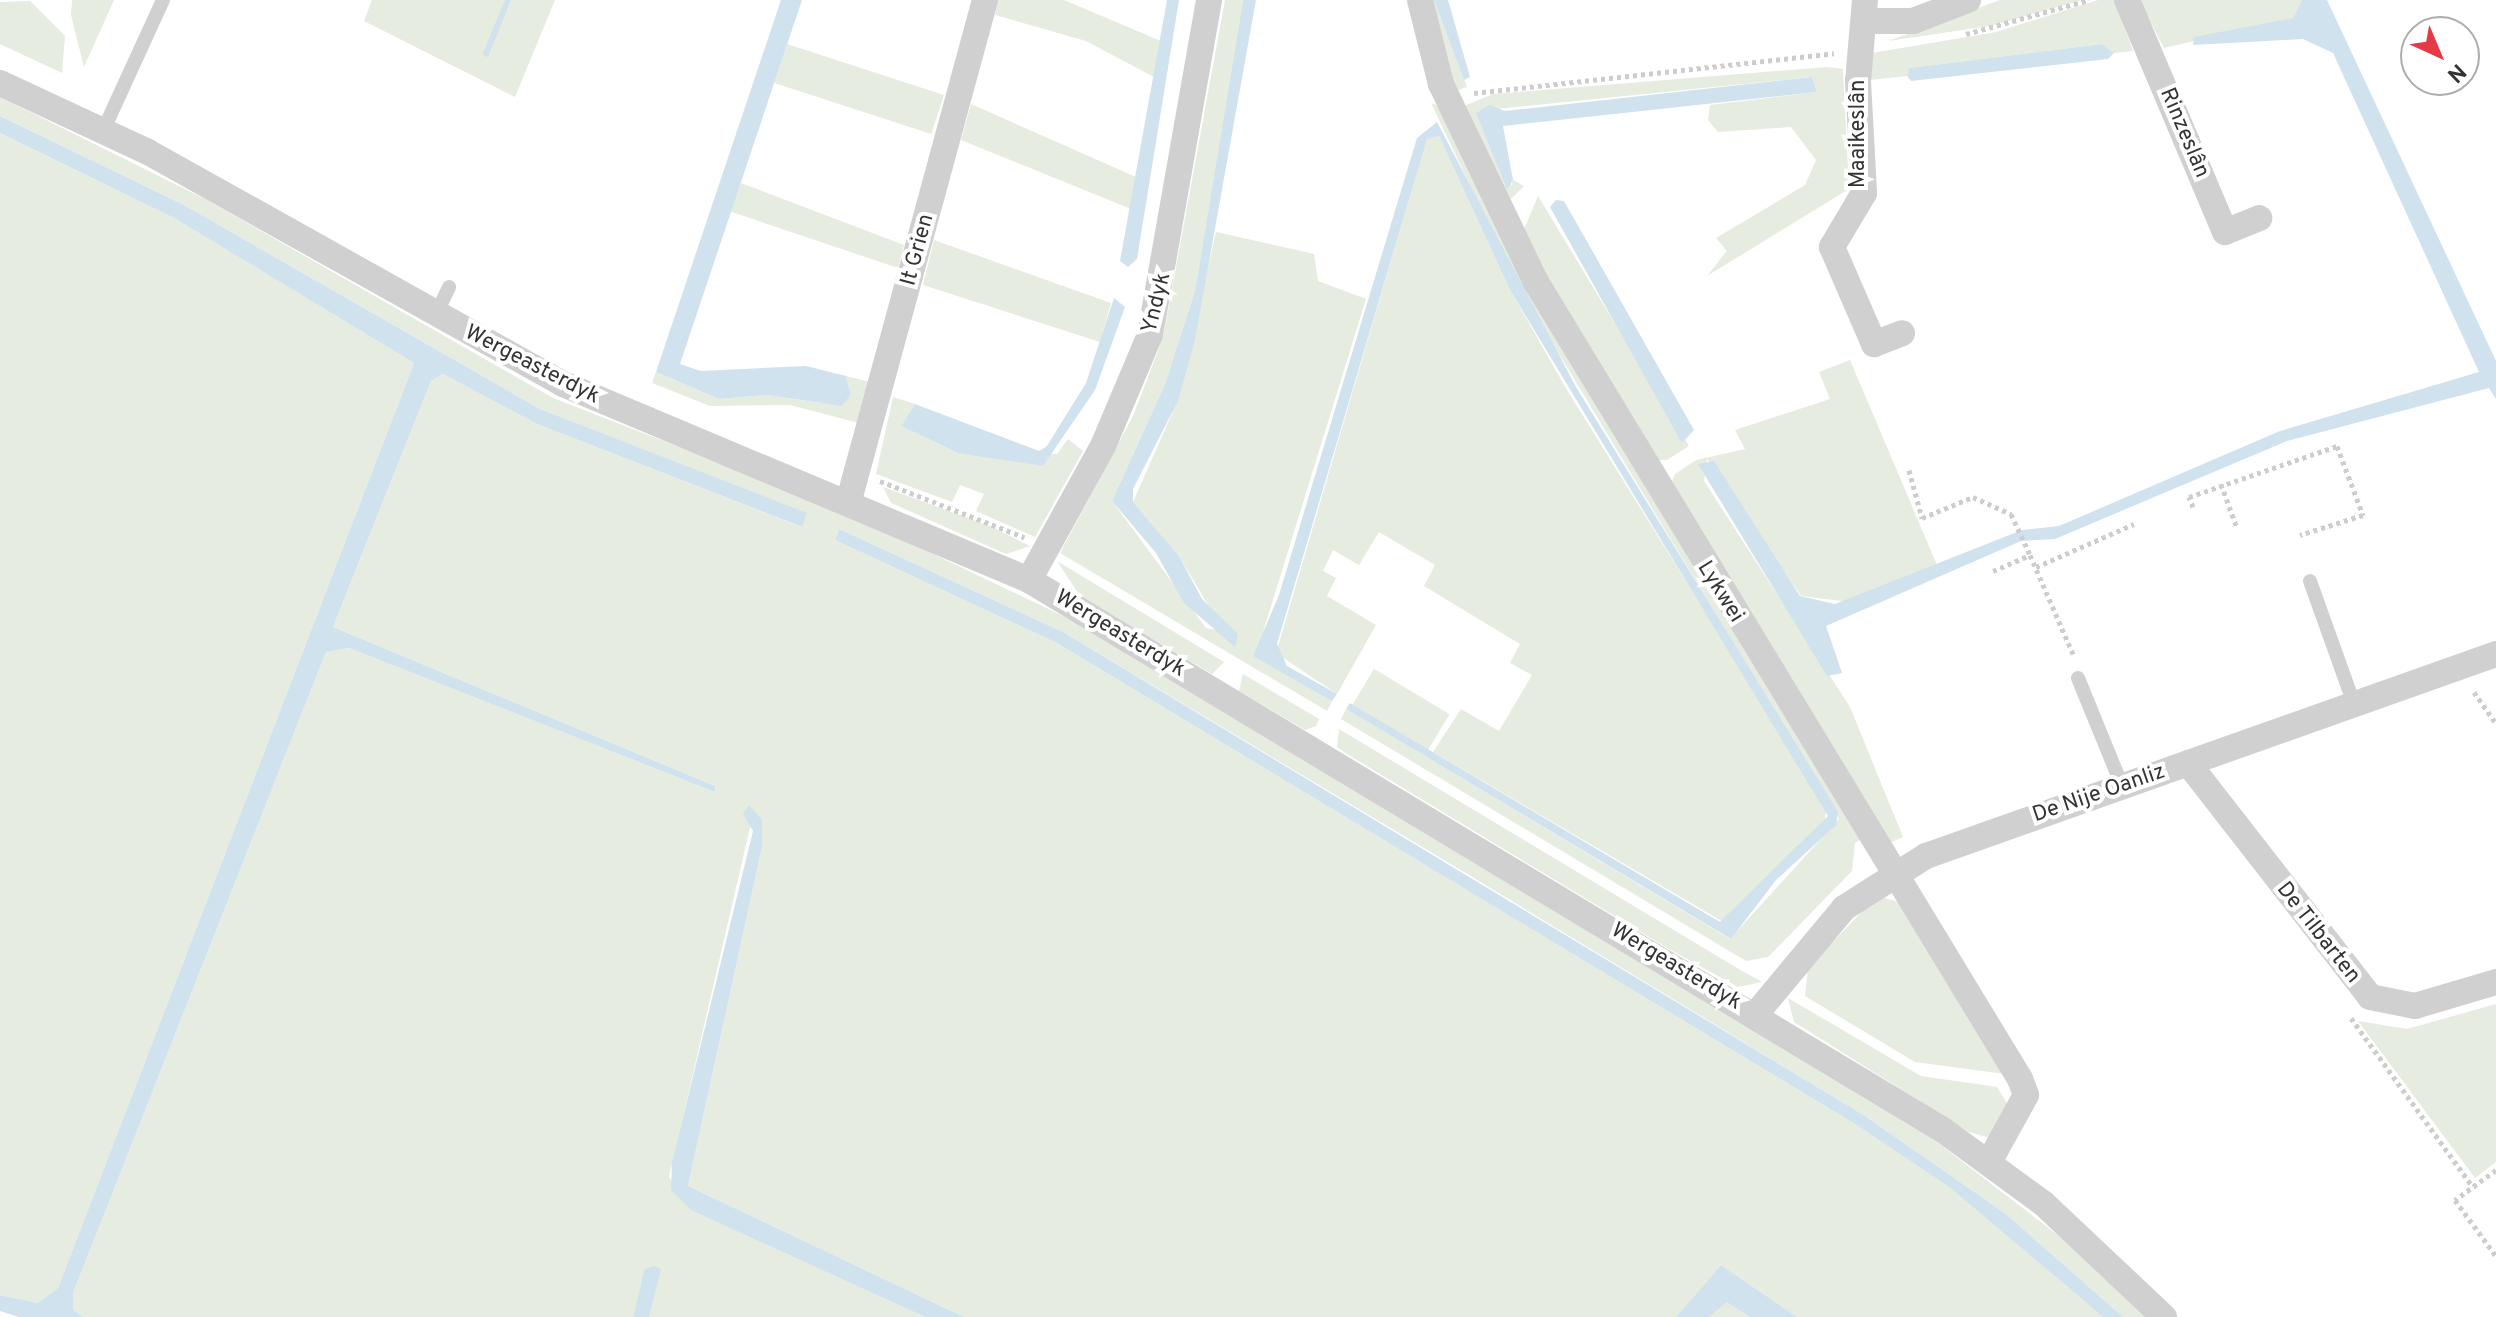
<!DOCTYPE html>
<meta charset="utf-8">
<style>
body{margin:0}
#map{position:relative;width:2496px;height:1317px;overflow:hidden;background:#fff;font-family:Overpass,sans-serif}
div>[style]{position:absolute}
.green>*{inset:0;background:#e6ecdf;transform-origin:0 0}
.water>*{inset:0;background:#cfe2ee}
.path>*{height:5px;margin-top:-2.5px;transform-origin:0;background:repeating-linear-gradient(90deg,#cdcdcd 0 4px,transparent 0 8px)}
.lane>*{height:14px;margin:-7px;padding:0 7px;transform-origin:7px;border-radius:7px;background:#d0d0d0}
.street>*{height:26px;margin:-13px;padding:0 13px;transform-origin:13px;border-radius:13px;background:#d0d0d0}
span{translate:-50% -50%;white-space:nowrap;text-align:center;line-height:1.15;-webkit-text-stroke:8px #fff;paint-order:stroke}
.street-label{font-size:22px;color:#333}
.north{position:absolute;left:2400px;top:16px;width:80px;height:80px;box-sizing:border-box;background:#fff;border:2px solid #adadad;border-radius:50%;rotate:136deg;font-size:22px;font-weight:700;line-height:32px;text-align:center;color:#333}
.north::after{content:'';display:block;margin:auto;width:28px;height:36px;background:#e63946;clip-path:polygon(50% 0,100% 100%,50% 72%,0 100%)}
</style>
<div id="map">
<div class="green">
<div style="clip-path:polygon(72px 0,114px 0,84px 67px,71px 15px)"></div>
<div style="clip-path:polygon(372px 0,505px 0,487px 56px,511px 0,555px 0,515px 97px,364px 21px)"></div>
<div style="clip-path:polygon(998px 0,1064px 0,1161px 41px,1154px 77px,1086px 41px,995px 15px)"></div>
<div style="clip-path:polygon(1225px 0,1243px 0,1195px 291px,1165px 384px,1112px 501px,1206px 628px,1238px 634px,1214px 615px,1179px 556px,1133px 502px,1178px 400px,1216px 232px,1314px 254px,1318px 281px,1366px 299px,1259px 645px,1332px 701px,1327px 711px,1060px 553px,1133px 416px,1163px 338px)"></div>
<div style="clip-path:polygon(1426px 0,1434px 0,1467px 87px,1452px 92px)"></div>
<div style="clip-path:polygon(2000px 0,2082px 0,1990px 26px,1888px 41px)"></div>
<div style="clip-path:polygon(2098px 0,2115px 0,2133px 51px,2114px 53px,2102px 44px,1909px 68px,1907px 76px,1870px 80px,1872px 53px,1996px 32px)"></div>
<div style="clip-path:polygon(2139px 0,2302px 0,2293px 18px,2164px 48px)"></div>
<div style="clip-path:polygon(30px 1px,65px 36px,62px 73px,0 44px,0 2px)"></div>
<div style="left:787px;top:44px;width:165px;height:41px;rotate:18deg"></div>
<div style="clip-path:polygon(1827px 67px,1843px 69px,1849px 189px,1707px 276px,1727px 251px,1716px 238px,1805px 185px,1816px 160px,1791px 127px,1718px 132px,1708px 120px,1710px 105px,1817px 92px,1812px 77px,1496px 109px,1511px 186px,1513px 180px,1524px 186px,1511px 199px,1459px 108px,1493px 94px)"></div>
<div style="clip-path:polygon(0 97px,207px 200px,553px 398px,841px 510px,1084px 626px,1924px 1132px,2076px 1249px,2149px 1317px,2123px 1317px,2006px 1214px,1862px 1114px,1469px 875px,1063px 632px,839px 529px,835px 540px,1057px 643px,1855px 1124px,1949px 1187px,2103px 1317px,1797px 1317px,1721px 1265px,1676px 1317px,964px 1317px,688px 1186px,762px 847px,751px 823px,669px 1177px,692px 1210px,925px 1317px,649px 1317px,660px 1270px,644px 1270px,633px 1317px,83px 1317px,73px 1311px,73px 1293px,326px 652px,349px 648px,715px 792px,715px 786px,333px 627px,431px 381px,443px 374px,537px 424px,801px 527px,807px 514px,540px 409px,182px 204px,0 116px)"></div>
<div style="clip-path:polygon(1431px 103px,1441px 107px,1863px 838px,1855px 843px,1852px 871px,1768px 957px,1746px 961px,1341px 719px,1346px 709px,1730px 939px,1839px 819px,1517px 284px)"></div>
<div style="clip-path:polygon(971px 104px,1136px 177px,1131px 209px,961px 140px)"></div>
<div style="clip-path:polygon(0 133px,174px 218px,414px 363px,58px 1288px,38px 1303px,0 1295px)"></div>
<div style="clip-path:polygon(1439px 136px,1510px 290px,1567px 390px,1827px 808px,1824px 823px,1725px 923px,1433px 752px,1461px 709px,1499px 731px,1532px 675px,1510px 663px,1520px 644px,1424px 586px,1435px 565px,1379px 532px,1359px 565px,1333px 550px,1323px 571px,1336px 578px,1327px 596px,1376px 625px,1337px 694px,1276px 653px,1427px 138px)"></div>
<div style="clip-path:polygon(741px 183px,904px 245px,898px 268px,729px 211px)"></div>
<div style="clip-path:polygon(1538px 196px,1689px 446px,1667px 460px,1646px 460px,1523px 232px)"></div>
<div style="clip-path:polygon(934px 240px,1111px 303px,1100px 342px,923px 285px)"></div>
<div style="clip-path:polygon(1850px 360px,1937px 565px,1850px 602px,1801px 596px,1707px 459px,1704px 481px,1850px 707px,1903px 837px,1887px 844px,1667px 495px,1675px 474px,1696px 460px,1745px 449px,1735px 430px,1830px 399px,1819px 372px)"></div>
<div style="clip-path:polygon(656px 372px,719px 399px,767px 395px,820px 403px,851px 394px,846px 376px,870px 382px,859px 423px,790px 405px,710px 406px,652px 383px)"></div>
<div style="clip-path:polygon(893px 397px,915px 404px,901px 426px,958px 453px,1057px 454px,1068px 439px,1083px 451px,1035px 537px,976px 511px,984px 494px,960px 485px,952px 502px,876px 474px)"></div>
<div style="clip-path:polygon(883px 487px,990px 526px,1030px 546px,1006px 554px,891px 503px)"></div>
<div style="clip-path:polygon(1057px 561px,1224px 662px,1212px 674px,1080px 596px)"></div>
<div style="left:1374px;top:669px;width:88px;height:42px;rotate:31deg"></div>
<div style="clip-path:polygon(1243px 674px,1319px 719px,1316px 726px,1305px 730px,1239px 691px)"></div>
<div style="clip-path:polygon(1339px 729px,1737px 968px,1762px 982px,1738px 987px,1669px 949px,1347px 754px,1337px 747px)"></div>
<div style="clip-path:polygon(1884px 898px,1903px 903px,2005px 1074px,1915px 1062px,1805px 996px,1808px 968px,1870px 903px)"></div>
<div style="clip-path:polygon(1788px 998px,1921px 1076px,1997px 1087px,2008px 1105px,1990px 1138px,1969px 1132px,1794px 1022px)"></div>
<div style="clip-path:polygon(2496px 1004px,2496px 1162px,2475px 1178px,2358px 1021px,2407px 1029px)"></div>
<div style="clip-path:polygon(1727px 1301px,1750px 1317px,1709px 1317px)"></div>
</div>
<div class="water">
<div style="clip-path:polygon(505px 0,511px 0,488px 57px,482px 55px)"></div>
<div style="clip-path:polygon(781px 0,802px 0,680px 364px,701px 371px,806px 366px,846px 376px,851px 394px,842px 406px,767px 395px,719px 399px,656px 372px)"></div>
<div style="clip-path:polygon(1167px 0,1179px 0,1137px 259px,1128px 267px,1120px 261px)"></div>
<div style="clip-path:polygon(1243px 0,1256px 0,1195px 340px,1178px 401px,1133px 489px,1133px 502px,1179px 556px,1202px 599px,1238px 634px,1235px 647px,1184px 603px,1156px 553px,1112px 501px,1165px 384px,1195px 291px)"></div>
<div style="clip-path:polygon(1434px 0,1448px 0,1470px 77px,1464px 80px)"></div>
<div style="clip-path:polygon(2302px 0,2327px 0,2496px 361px,2496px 399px,2489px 388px,2287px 441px,2055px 539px,2021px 541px,1826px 626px,1842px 673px,1827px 676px,1698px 464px,1714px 461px,1800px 596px,1835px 604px,2022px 530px,2059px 526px,2280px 431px,2479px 372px,2333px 53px,2303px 39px,2193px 45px,2194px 37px,2293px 18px)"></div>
<div style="clip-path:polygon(2102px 44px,2114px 53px,2108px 59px,1911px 81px,1907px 76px,1909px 68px)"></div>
<div style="clip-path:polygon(1812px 77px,1817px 92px,1503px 126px,1513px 180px,1507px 189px,1476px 113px,1490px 105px,1505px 111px)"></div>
<div style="clip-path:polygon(0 116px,182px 204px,540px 409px,807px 513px,802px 527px,537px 424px,443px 374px,431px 381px,333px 627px,715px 786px,715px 792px,349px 648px,326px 652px,73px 1293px,73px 1310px,83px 1317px,19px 1317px,0 1311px,0 1295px,38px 1303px,58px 1288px,414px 363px,174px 218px,0 133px)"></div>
<div style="clip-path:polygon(1437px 122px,1576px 387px,1838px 812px,1836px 825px,1776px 880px,1731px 939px,1346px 709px,1350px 703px,1720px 922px,1828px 816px,1510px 290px,1439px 136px,1427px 139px,1277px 644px,1287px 666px,1337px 694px,1332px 701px,1253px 656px,1279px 595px,1417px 138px)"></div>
<div style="clip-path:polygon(1556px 200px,1564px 201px,1694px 430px,1682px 443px,1550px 207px)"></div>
<div style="clip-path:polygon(1114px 298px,1125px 307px,1095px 390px,1043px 466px,958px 453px,901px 426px,915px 404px,1039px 451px,1047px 446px,1086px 383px)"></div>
<div style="clip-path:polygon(839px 529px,1063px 632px,1862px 1114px,2006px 1214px,2123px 1317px,2103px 1317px,1949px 1187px,1855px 1124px,1057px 643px,835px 540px)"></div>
<div style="clip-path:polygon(749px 805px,762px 820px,762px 847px,688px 1186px,964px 1317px,925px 1317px,691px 1210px,671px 1190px,672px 1162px,753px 831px,743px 814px)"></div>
<div style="clip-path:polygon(1721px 1265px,1797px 1317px,1750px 1317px,1727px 1302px,1709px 1317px,1676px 1317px)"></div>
<div style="clip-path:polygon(654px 1266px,661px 1269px,649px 1317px,633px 1317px,644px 1270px)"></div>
</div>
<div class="path">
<div style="left:1966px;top:34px;width:128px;rotate:-15.5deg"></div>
<div style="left:1474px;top:93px;width:362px;rotate:-6.3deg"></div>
<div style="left:1909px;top:470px;width:50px;rotate:74.8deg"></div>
<div style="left:1922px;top:518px;width:55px;rotate:-22.4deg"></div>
<div style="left:1973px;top:497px;width:42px;rotate:24.1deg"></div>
<div style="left:2011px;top:514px;width:45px;rotate:65.1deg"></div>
<div style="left:880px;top:481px;width:155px;rotate:21.3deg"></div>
<div style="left:2221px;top:484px;width:47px;rotate:70deg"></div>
<div style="left:2193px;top:507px;width:11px;rotate:-112deg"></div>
<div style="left:2189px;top:497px;width:157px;rotate:-19deg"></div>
<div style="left:2337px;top:446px;width:74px;rotate:69.4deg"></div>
<div style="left:2363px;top:515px;width:66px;rotate:162.4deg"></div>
<div style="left:2036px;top:567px;width:107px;rotate:-23.7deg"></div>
<div style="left:1993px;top:571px;width:40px;rotate:-23.4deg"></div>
<div style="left:2030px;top:555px;width:110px;rotate:66.5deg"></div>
<div style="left:2474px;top:692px;width:39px;rotate:55deg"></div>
<div style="left:2351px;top:1018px;width:208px;rotate:54.2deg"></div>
<div style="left:2496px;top:1170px;width:51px;rotate:143.8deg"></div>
<div style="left:2455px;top:1200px;width:69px;rotate:53.8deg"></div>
</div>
<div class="lane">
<div style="left:103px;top:131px;width:144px;rotate:-65.4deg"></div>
<div style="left:436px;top:314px;width:30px;rotate:-64deg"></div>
<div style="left:2310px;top:581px;width:131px;rotate:70.3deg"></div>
<div style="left:2078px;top:678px;width:117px;rotate:67.8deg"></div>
</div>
<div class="street">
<div style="left:1420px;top:0;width:87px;rotate:76deg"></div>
<div style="left:1441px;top:84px;width:220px;rotate:64.4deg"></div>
<div style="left:1536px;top:282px;width:932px;rotate:58.73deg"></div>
<div style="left:2020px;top:1079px;width:17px;rotate:69deg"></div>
<div style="left:2026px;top:1095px;width:77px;rotate:118.9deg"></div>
<div style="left:1865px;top:0;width:81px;rotate:94.9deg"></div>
<div style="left:1858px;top:81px;width:112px;rotate:86.9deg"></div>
<div style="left:1864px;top:193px;width:63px;rotate:120.7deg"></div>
<div style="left:1832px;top:247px;width:106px;rotate:66.6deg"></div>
<div style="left:1874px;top:344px;width:30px;rotate:-21deg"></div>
<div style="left:2127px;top:0;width:252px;rotate:67.1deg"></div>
<div style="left:2225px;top:232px;width:37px;rotate:-22deg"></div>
<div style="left:1865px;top:21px;width:48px"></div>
<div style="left:1913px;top:21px;width:59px;rotate:-20.9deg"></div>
<div style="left:0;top:83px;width:163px;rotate:25deg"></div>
<div style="left:148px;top:152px;width:475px;rotate:29.2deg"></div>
<div style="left:563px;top:384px;width:506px;rotate:22.81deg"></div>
<div style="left:1029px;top:580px;width:1067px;rotate:31.04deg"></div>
<div style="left:1943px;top:1130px;width:125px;rotate:36.2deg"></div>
<div style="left:2044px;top:1204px;width:165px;rotate:43.3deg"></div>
<div style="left:849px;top:500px;width:518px;rotate:-74.78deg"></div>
<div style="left:1029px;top:580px;width:153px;rotate:-61.1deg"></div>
<div style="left:1103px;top:446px;width:121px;rotate:-67.1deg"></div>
<div style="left:1150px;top:335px;width:340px;rotate:-80deg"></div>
<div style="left:2188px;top:763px;width:296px;rotate:52.1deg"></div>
<div style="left:2370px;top:997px;width:46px;rotate:11.3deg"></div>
<div style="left:2415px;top:1006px;width:84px;rotate:-16.5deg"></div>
<div style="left:1755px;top:1015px;width:139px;rotate:-50.2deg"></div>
<div style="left:1844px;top:908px;width:97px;rotate:-32.4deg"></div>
<div style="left:1926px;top:856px;width:605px;rotate:-19.51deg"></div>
</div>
<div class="street-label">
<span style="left:2184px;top:133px;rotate:67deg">Rinzeslân</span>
<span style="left:1859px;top:134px;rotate:-90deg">Maaikeslân</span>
<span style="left:918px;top:250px;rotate:-75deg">It Grien</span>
<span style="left:1157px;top:303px;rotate:-76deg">Yndyk</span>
<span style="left:532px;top:365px;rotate:27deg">Wergeasterdyk</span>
<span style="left:1720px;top:592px;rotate:58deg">Lykwei</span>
<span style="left:1120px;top:634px;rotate:31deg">Wergeasterdyk</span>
<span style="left:2099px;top:794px;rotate:-19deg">De Nije Oanliz</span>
<span style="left:2318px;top:933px;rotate:52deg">De Tilbarten</span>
<span style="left:1676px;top:967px;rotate:31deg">Wergeasterdyk</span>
</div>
<div class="north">N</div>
</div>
